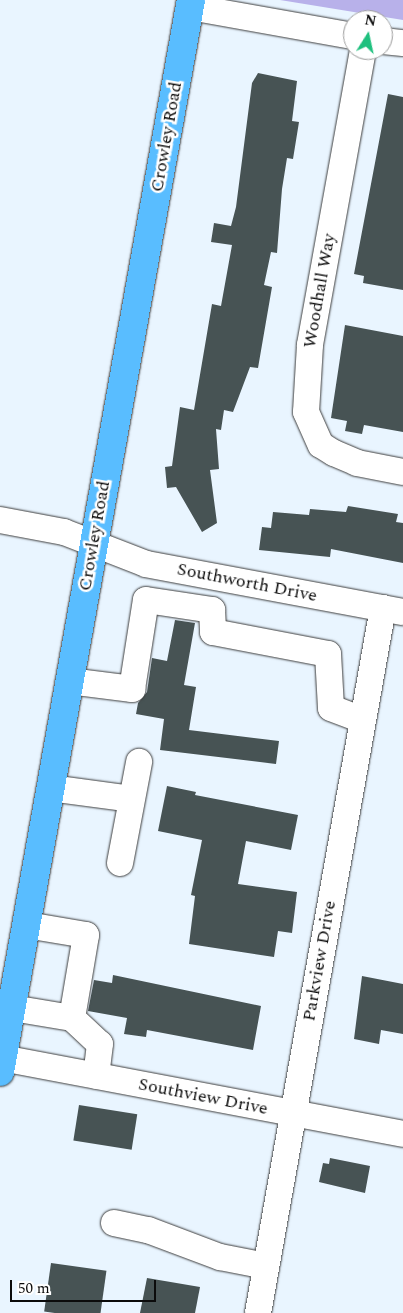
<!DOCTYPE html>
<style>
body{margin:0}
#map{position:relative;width:403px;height:1313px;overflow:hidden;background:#e9f5ff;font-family:Spectral,serif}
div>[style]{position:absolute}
.green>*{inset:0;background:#b8b1ea}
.building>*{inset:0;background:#475354;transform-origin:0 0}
.roads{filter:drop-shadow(0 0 1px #3e3e3e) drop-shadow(0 0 1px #3e3e3e)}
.minor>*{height:26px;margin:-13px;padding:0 13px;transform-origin:13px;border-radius:13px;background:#fff}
.major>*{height:28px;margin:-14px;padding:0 14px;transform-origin:14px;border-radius:14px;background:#59bdff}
span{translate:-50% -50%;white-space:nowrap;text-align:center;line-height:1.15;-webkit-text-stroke:5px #fff;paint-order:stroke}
.street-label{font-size:18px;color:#0b0b0b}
.north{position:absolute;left:343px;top:10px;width:50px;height:50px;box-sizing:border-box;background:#fff;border:1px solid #9d9d9d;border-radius:50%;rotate:10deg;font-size:14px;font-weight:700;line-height:20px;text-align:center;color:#0b0b0b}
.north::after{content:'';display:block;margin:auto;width:18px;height:22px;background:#1ec07e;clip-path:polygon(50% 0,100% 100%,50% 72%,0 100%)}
.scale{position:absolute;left:10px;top:1280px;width:146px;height:22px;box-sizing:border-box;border:2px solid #0b0b0b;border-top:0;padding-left:6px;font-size:15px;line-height:18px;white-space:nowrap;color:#0b0b0b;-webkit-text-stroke:4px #fff;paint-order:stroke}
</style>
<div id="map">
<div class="green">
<div style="clip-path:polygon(280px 0,403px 0,403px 20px)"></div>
</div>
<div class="building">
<div style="clip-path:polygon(258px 73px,297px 81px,292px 121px,299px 122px,293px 159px,287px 158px,282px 189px,277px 253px,271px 252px,264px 285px,272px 287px,258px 368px,250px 367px,233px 412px,224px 410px,221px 430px,216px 429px,219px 469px,210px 470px,217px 523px,202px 532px,176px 487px,167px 488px,165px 467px,172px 466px,180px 407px,194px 410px,212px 304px,221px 306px,232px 245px,211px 242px,214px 223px,231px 226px,236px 207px,252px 83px)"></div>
<div style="clip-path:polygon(388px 94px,403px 97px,403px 290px,363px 283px,364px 276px,354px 274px)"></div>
<div style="clip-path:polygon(345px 325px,403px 336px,403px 432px,364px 425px,362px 434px,345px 431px,347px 421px,331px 418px)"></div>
<div style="clip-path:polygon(348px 506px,398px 514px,396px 522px,403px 523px,403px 563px,331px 549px,330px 557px,259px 550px,262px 527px,271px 528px,273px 512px,309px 515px,310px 509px,346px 512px)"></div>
<div style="clip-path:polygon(175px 620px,195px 623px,184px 685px,196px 687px,189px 730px,279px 741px,276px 764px,160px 750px,164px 719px,136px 714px,138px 703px,147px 692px,152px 658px,167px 661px)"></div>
<div style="clip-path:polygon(167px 786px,196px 792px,195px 795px,298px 815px,291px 850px,246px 841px,238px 884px,297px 892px,292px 933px,278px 931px,274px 957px,189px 944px,195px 896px,191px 895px,202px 840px,158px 831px)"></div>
<div style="clip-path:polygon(113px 975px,261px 1006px,253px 1050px,147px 1030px,146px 1037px,124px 1034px,127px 1018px,88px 1011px,94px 980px,112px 983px)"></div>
<div style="clip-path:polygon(362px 976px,403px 984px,403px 1034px,381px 1030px,379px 1044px,354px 1039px)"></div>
<div style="left:79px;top:1105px;width:59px;height:36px;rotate:9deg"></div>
<div style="clip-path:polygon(330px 1158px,370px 1166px,365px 1193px,319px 1182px,323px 1163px,329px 1164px)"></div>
<div style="left:51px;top:1263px;width:56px;height:49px;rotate:8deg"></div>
<div style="clip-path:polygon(147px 1278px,200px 1287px,195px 1313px,140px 1313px)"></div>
</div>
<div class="roads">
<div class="minor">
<div style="left:190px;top:7px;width:166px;rotate:10.1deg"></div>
<div style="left:383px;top:41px;width:20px;rotate:6deg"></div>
<div style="left:363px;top:50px;width:300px;rotate:100.2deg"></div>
<div style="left:310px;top:345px;width:67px;rotate:93.4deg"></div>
<div style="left:306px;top:412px;width:36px;rotate:66deg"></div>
<div style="left:321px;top:445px;width:15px;rotate:32deg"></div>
<div style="left:334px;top:453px;width:25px;rotate:23deg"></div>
<div style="left:357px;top:463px;width:47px;rotate:11.1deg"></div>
<div style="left:0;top:520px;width:65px;rotate:10.6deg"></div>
<div style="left:64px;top:532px;width:88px;rotate:21.3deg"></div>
<div style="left:146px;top:564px;width:261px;rotate:10.6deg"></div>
<div style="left:69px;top:681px;width:64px;rotate:7.2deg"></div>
<div style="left:132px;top:689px;width:90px;rotate:-81.1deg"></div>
<div style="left:146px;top:600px;width:67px;rotate:8.6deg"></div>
<div style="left:212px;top:610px;width:22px;rotate:87deg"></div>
<div style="left:213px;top:632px;width:117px;rotate:10.8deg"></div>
<div style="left:328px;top:654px;width:54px;rotate:86.8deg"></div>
<div style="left:331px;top:708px;width:34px;rotate:21deg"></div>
<div style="left:50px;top:788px;width:82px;rotate:7.7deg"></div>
<div style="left:120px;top:863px;width:103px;rotate:-79.3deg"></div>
<div style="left:0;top:1006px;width:73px;rotate:9.5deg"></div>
<div style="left:72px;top:1018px;width:84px;rotate:-80.4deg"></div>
<div style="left:86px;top:935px;width:61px;rotate:-170.5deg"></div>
<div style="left:72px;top:1018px;width:38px;rotate:43deg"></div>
<div style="left:100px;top:1044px;width:32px;rotate:97deg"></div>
<div style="left:2px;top:1058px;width:408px;rotate:10.7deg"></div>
<div style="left:114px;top:1223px;width:35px;rotate:12deg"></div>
<div style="left:148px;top:1230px;width:77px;rotate:20.6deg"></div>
<div style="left:220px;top:1257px;width:47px;rotate:11.1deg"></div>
<div style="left:258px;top:1313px;width:716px;rotate:-79.95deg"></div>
</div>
<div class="major">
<div style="left:0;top:1072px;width:1089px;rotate:-79.9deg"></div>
</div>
</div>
<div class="street-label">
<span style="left:167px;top:137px;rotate:-80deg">Crowley Road</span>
<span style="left:320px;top:291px;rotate:-80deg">Woodhall Way</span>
<span style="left:95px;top:536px;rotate:-80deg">Crowley Road</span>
<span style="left:247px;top:583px;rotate:11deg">Southworth Drive</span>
<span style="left:320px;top:961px;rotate:-80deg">Parkview Drive</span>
<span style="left:203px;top:1097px;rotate:11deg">Southview Drive</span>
</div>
<div class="north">N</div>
<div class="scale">50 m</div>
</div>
